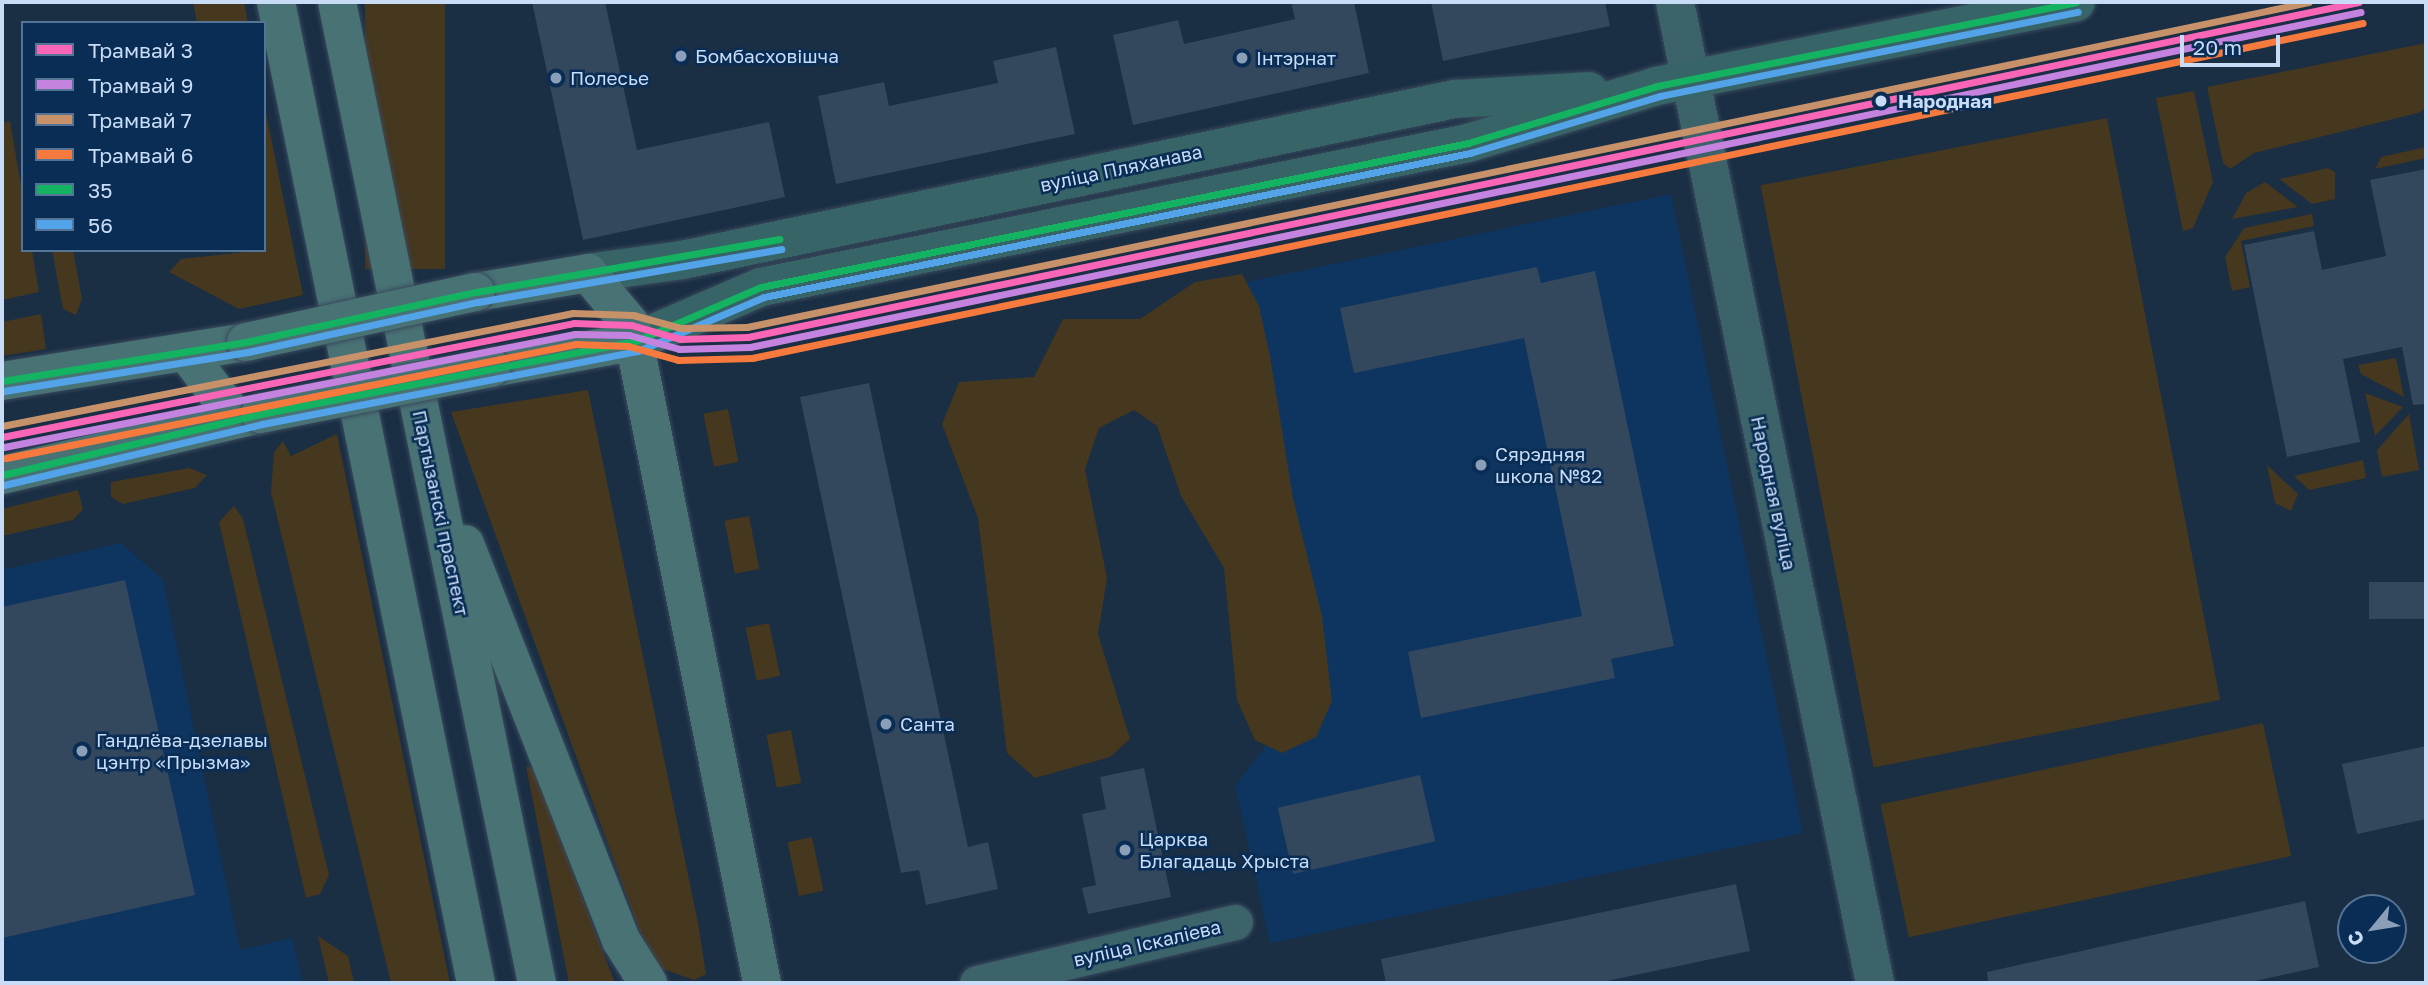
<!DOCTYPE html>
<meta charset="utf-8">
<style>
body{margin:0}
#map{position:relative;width:2428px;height:985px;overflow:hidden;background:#1a2e44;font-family:"Golos Text",sans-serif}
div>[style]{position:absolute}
.built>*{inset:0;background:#0e3560}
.green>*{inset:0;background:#46371f;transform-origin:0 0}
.building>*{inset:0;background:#33475d;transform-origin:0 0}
.roads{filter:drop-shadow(0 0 2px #394a5d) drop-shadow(0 0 2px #394a5d)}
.minor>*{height:35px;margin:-17.5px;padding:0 17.5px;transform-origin:17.5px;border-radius:17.5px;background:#3c6369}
.tertiary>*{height:38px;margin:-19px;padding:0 19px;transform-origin:19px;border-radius:19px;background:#3c6369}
.secondary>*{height:38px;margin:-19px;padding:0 19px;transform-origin:19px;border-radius:19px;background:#376467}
.primary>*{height:38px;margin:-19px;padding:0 19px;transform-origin:19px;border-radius:19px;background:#497275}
.bridges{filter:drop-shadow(0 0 2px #394a5d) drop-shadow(0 0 2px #394a5d)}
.primary-bridge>*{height:38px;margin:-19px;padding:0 19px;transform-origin:19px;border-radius:19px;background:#497275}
.bus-1>*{height:7px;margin:-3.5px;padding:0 3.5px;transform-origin:3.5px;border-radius:3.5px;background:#13b361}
.bus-2>*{height:7px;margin:-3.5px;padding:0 3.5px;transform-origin:3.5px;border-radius:3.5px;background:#53a3e8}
.tram-1>*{height:7px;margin:-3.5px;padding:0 3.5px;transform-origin:3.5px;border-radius:3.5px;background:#fa66b7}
.tram-2>*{height:7px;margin:-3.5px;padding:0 3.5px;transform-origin:3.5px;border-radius:3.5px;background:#c483df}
.tram-3>*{height:7px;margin:-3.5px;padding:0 3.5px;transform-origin:3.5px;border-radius:3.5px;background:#c7916a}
.tram-4>*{height:7px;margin:-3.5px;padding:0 3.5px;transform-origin:3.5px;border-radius:3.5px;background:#f6793e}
.dots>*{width:19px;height:19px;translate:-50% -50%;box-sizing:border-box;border:4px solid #092d55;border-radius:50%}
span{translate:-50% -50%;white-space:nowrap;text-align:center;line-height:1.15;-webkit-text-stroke:5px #092d55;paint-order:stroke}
.poi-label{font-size:19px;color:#c8dcf6}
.left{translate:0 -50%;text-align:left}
.stop-label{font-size:19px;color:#c8dcf6;font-weight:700}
.street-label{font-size:19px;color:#c8dcf6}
.frame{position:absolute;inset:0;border:4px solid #c8dcf6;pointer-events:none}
.legend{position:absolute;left:21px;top:21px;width:245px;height:231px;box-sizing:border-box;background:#092d55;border:2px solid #557395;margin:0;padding:9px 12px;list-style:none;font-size:21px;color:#c8dcf6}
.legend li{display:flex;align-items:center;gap:14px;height:35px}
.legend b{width:35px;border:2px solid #557395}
.north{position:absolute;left:2337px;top:894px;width:70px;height:70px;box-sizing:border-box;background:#092d55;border:2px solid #557395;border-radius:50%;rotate:240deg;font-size:19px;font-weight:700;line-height:28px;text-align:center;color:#c8dcf6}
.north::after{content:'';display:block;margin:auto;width:24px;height:32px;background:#8b9fb8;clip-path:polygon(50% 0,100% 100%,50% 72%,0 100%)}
.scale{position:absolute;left:2180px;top:35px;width:100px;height:32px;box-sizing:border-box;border:4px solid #c8dcf6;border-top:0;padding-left:9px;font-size:21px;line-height:24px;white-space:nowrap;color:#c8dcf6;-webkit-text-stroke:5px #092d55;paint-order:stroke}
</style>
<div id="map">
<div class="built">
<div style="clip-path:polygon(1671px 194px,1803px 833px,1270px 943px,1235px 786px,1292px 712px,1199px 292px)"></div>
<div style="clip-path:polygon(121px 543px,163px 580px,240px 950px,292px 938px,303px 983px,2px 983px,2px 570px)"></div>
</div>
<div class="green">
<div style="clip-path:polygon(193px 2px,244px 2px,248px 23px,197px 23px)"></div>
<div style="left:365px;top:2px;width:80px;height:267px"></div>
<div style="clip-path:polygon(2426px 43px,2426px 108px,2418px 113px,2254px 153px,2230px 169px,2223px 163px,2207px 87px)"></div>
<div style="clip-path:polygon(2194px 91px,2213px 182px,2193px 228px,2183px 231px,2156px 98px)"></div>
<div style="clip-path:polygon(264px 103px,303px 295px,239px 309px,169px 272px,181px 259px,264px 250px)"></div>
<div style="left:2107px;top:118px;width:593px;height:353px;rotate:79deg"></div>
<div style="clip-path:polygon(10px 121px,23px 197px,23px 250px,32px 250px,39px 292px,2px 300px,2px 123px)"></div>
<div style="clip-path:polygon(2426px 147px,2426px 158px,2375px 169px,2381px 157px)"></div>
<div style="clip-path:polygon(2328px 168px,2335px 172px,2335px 199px,2312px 204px,2279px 179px)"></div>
<div style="clip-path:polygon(2265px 182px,2298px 207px,2232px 219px,2246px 193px)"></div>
<div style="clip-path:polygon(2312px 214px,2314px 226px,2241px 241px,2250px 287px,2232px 291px,2225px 257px,2244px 228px)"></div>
<div style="clip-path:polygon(52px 250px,73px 250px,82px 299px,76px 315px,63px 309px)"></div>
<div style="clip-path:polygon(1242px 274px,1259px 306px,1270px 356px,1293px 498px,1322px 616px,1332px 701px,1316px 737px,1282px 753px,1255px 740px,1237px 700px,1224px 568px,1181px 496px,1157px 426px,1134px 410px,1099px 428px,1085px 469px,1107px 578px,1098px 634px,1130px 739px,1110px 757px,1035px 778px,1007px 753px,978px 518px,942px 424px,959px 382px,1034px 377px,1063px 319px,1140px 319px,1195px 282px)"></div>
<div style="clip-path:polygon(41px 314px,46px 349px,2px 356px,2px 322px)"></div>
<div style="clip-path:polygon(2396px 358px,2404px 397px,2361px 374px,2358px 365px)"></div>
<div style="clip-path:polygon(588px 390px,698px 923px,706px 974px,694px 980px,662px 969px,639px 930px,451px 412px)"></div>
<div style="clip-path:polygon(2365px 393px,2403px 407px,2375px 436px)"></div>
<div style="left:728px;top:409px;width:54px;height:25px;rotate:79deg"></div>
<div style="clip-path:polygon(2409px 414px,2419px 470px,2382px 477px,2377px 450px)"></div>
<div style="clip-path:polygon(337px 434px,450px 983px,391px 983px,271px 492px,274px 452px,283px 441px,291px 456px)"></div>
<div style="clip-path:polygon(2363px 460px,2366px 478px,2309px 490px,2294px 476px)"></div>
<div style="clip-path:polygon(2267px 465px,2298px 494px,2291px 511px,2275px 503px)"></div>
<div style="clip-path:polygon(189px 468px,207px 475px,195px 488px,123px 504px,111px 497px,111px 482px)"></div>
<div style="clip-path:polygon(78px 490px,83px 509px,73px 520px,2px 536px,2px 509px)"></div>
<div style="clip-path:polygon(234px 506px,243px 519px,329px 875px,320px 894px,306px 898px,219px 522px)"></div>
<div style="left:749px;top:516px;width:54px;height:25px;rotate:79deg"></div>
<div style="left:769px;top:623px;width:54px;height:24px;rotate:78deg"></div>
<div style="left:2263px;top:723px;width:136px;height:391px;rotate:78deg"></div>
<div style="left:791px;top:730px;width:54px;height:25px;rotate:79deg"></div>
<div style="clip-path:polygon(526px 766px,533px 768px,615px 983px,569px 983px)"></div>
<div style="left:812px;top:837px;width:55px;height:25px;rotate:78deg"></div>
<div style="clip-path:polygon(318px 936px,348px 956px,354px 983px,329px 983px)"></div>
</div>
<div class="building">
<div style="clip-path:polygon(532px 2px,605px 2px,637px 150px,769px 122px,785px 197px,583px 240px)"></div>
<div style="clip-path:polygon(1291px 2px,1354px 2px,1369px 73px,1133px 125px,1113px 35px,1178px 20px,1184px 44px,1295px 19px)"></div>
<div style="clip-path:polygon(1431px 2px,1605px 2px,1610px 26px,1443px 61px)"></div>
<div style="clip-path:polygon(1056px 47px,1075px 134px,836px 184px,818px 96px,884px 82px,889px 106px,998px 83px,993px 61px)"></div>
<div style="clip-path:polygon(2426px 169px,2426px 404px,2413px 405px,2402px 347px,2343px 359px,2360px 442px,2287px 457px,2244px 245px,2314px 231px,2322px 270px,2386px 256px,2370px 180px)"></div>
<div style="clip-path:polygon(1537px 267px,1541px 283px,1595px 271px,1674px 646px,1611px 659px,1615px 678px,1421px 718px,1408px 652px,1582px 616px,1524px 338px,1354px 373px,1340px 308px)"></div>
<div style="clip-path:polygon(869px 383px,968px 847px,988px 842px,998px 889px,926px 905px,919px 870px,901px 873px,800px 397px)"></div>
<div style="clip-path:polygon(125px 580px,195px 895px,2px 938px,2px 607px)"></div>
<div style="left:2426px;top:582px;width:37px;height:57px;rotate:90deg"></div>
<div style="clip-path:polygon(2426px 746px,2426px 819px,2357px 834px,2342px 764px)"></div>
<div style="clip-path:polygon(1144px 768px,1171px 897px,1088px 914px,1082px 888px,1096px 885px,1082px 814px,1106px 809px,1100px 777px)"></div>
<div style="left:1420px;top:775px;width:68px;height:146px;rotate:77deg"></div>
<div style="clip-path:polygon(1736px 884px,1750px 951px,1597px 983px,1386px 983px,1381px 959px)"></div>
<div style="clip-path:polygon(2305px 901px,2319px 967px,2246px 983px,1988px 983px,1987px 972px)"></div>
</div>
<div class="roads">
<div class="minor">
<div style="left:977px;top:983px;width:265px;rotate:-13.3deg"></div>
</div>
<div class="tertiary">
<div style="left:1675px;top:2px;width:1001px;rotate:78.48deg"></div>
</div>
<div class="secondary">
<div style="left:588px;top:273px;width:95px;rotate:-7.9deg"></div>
<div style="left:682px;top:260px;width:790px;rotate:-11.77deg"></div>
<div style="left:1455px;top:99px;width:134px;rotate:-3.4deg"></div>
<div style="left:636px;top:341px;width:136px;rotate:-23.4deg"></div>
<div style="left:761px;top:287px;width:722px;rotate:-11.51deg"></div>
<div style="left:1468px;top:143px;width:197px;rotate:-16.8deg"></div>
<div style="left:1657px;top:86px;width:427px;rotate:-11.3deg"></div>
</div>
<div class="primary">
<div style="left:276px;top:2px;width:1001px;rotate:78.48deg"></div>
<div style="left:337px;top:2px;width:1001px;rotate:78.48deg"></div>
<div style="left:476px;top:292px;width:114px;rotate:-9.6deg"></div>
<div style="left:588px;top:273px;width:67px;rotate:50.4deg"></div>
<div style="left:631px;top:325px;width:671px;rotate:78.74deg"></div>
<div style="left:186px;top:352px;width:84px;rotate:53.3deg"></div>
<div style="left:491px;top:368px;width:147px;rotate:-10.5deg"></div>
<div style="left:2px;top:381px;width:247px;rotate:-9.1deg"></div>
<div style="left:2px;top:475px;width:265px;rotate:-13.3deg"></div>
<div style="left:465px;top:544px;width:426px;rotate:68.5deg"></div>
<div style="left:621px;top:940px;width:51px;rotate:57.9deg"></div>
</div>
</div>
<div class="bridges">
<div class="primary-bridge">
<div style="left:246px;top:342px;width:235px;rotate:-12.3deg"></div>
<div style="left:260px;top:414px;width:236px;rotate:-11.3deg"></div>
</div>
</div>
<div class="bus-1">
<div style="left:2px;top:381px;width:247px;rotate:-9.1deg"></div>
<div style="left:246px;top:342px;width:235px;rotate:-12.3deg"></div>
<div style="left:476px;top:292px;width:308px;rotate:-9.9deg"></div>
<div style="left:2px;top:475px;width:265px;rotate:-13.3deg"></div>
<div style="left:260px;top:414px;width:383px;rotate:-11deg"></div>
<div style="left:636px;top:341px;width:136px;rotate:-23.4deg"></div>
<div style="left:761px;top:287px;width:722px;rotate:-11.51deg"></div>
<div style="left:1468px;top:143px;width:197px;rotate:-16.8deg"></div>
<div style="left:1657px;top:86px;width:427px;rotate:-11.3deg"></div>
</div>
<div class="bus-2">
<div style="left:4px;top:391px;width:247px;rotate:-9.1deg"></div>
<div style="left:248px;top:352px;width:235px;rotate:-12.3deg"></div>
<div style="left:478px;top:302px;width:308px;rotate:-9.9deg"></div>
<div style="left:4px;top:485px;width:265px;rotate:-13.3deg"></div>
<div style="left:262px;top:424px;width:383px;rotate:-11deg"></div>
<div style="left:638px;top:351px;width:137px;rotate:-23.2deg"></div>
<div style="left:764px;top:297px;width:721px;rotate:-11.53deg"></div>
<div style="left:1470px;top:153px;width:198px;rotate:-16.7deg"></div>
<div style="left:1660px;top:96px;width:426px;rotate:-11.4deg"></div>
</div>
<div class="tram-1">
<div style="left:2px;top:437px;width:583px;rotate:-11.27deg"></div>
<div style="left:574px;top:323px;width:57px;rotate:2deg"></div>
<div style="left:631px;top:325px;width:51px;rotate:15.9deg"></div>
<div style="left:680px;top:339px;width:68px;rotate:-1.7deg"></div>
<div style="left:748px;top:337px;width:1645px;rotate:-11.75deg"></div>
</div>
<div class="tram-2">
<div style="left:4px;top:447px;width:582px;rotate:-11.19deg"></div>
<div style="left:575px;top:334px;width:54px;rotate:1.1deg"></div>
<div style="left:629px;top:335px;width:52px;rotate:15.6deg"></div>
<div style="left:679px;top:349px;width:71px;rotate:-1.6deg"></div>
<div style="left:750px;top:347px;width:1645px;rotate:-11.75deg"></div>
</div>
<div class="tram-3">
<div style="left:2px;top:426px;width:582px;rotate:-11.19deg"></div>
<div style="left:573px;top:313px;width:60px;rotate:1.9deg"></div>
<div style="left:633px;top:315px;width:50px;rotate:15.2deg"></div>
<div style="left:681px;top:328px;width:66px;rotate:-0.9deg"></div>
<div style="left:747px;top:327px;width:1595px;rotate:-11.75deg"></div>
</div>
<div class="tram-4">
<div style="left:6px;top:458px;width:581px;rotate:-11.31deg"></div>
<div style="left:576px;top:344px;width:52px;rotate:2.2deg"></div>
<div style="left:628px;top:346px;width:52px;rotate:15.6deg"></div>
<div style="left:678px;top:360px;width:74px;rotate:-1.5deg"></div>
<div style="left:752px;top:358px;width:1645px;rotate:-11.75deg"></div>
</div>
<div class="dots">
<div style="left:681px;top:56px;background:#8b9fb8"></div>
<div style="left:1242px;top:58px;background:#8b9fb8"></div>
<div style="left:556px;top:78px;background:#8b9fb8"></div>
<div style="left:1881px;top:101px;background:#c8dcf6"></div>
<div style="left:1481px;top:465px;background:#8b9fb8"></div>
<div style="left:886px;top:724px;background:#8b9fb8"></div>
<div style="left:82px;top:751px;background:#8b9fb8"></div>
<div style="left:1125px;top:850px;background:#8b9fb8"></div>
</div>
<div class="poi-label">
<span class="left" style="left:695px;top:56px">Бомбасховішча</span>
<span class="left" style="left:1256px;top:58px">Інтэрнат</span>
<span class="left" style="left:570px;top:78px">Полесье</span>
<span class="left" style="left:1495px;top:465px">Сярэдняя<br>школа №82</span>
<span class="left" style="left:900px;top:724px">Санта</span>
<span class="left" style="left:96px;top:751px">Гандлёва-дзелавы<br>цэнтр «Прызма»</span>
<span class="left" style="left:1139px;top:850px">Царква<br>Благадаць Хрыста</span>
</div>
<div class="stop-label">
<span class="left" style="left:1898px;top:101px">Народная</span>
</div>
<div class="street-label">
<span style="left:1121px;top:168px;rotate:-12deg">вуліца Пляханава</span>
<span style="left:1774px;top:493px;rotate:78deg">Народная вуліца</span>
<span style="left:441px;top:513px;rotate:78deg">Партызанскі праспект</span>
<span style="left:1147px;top:943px;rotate:-13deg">вуліца Іскаліева</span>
</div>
<div class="frame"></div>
<ul class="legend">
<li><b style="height:9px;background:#fa66b7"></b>Трамвай 3</li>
<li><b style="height:9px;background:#c483df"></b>Трамвай 9</li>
<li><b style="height:9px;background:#c7916a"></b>Трамвай 7</li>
<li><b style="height:9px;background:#f6793e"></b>Трамвай 6</li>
<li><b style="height:9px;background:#13b361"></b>35</li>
<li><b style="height:9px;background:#53a3e8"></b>56</li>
</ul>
<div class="north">С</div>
<div class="scale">20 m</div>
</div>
